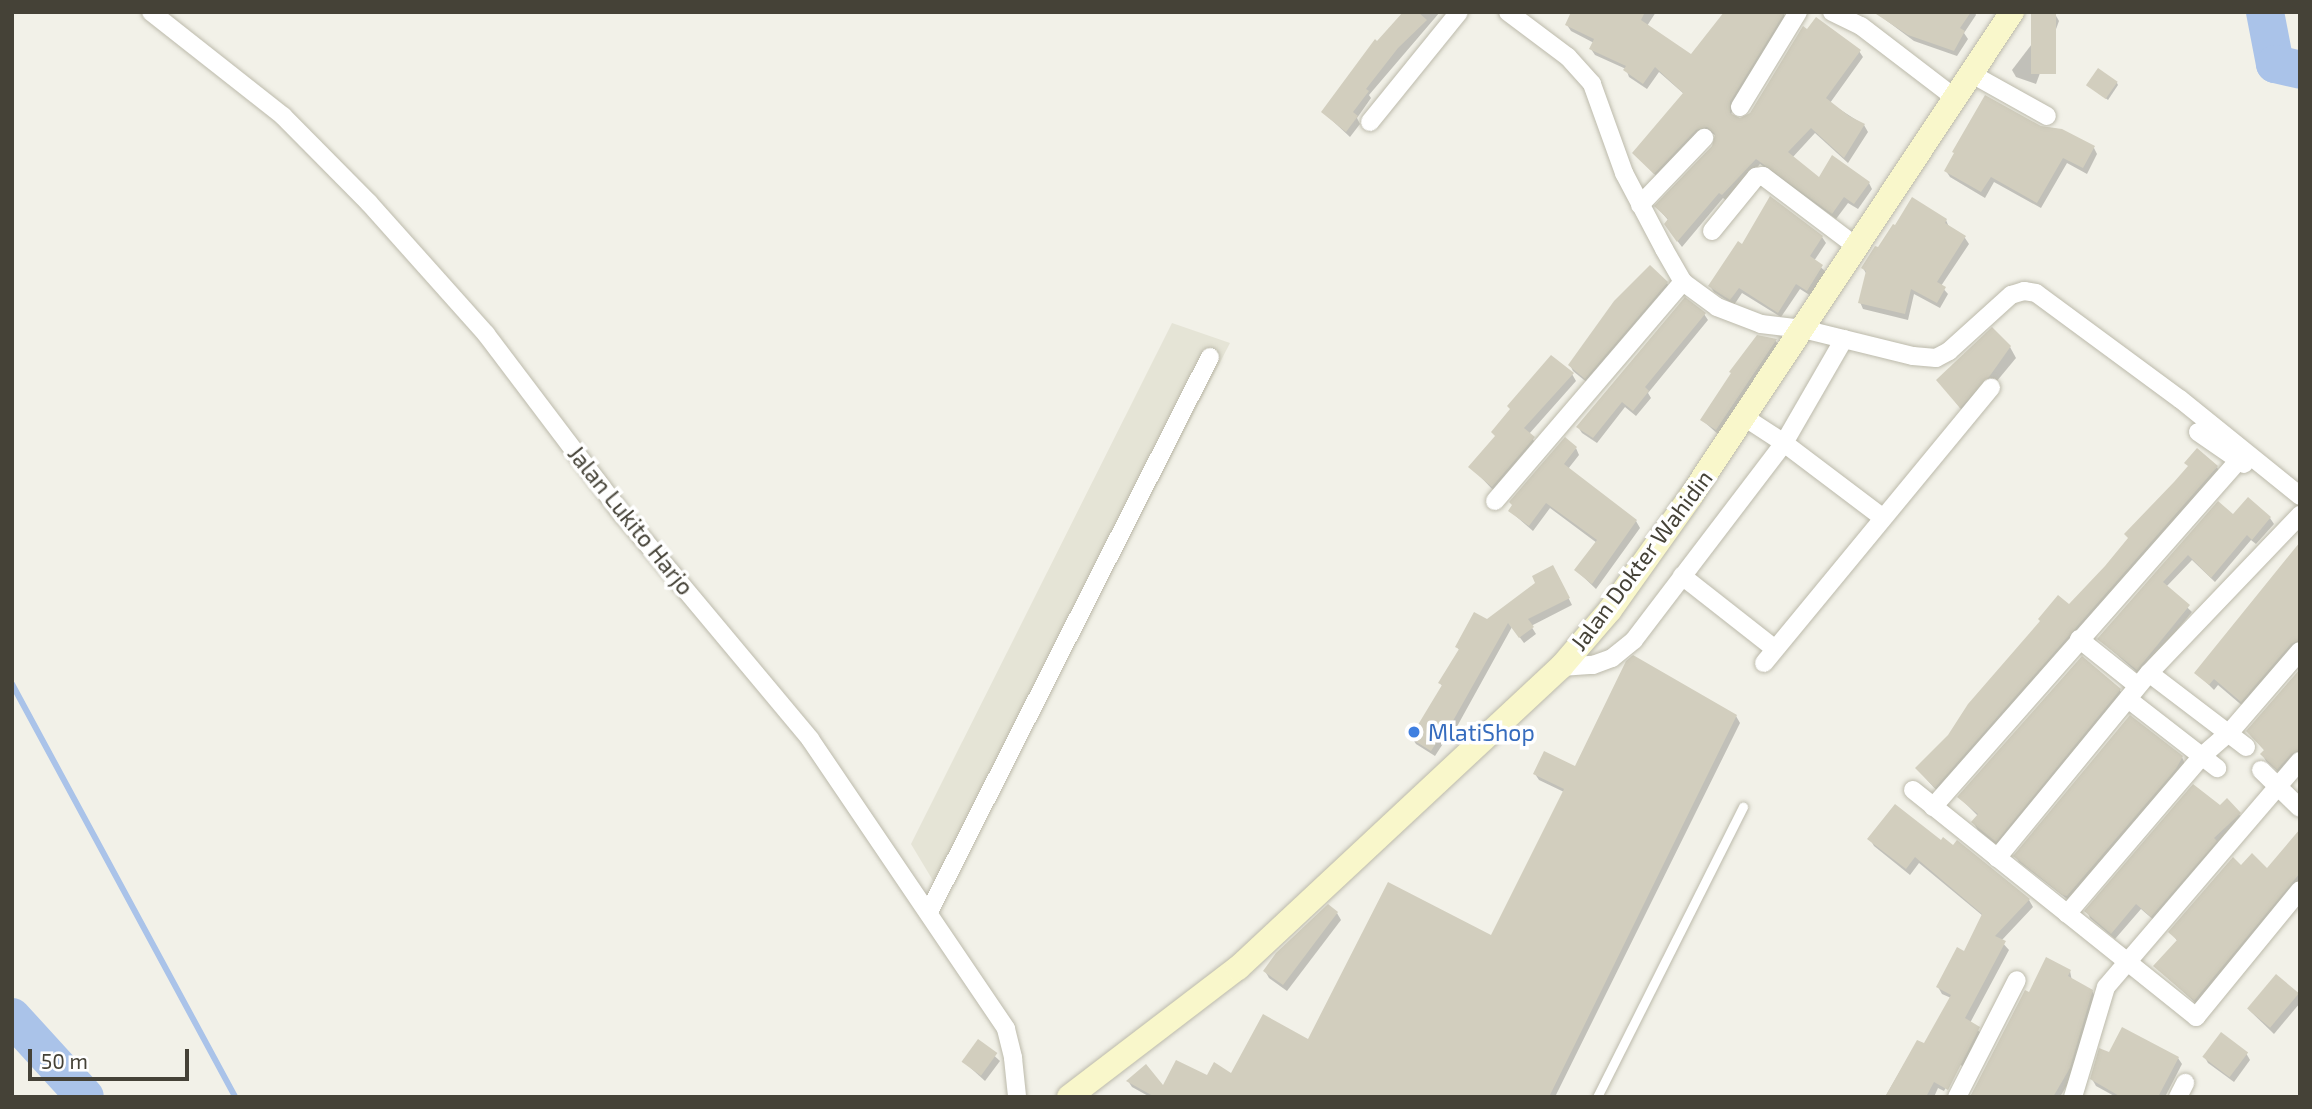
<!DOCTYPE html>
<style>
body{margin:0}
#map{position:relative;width:2312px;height:1109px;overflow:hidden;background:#f2f1e8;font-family:"Exo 2",sans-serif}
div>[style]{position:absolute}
.residential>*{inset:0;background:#e5e4d6}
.shadow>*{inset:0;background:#0003}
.stream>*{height:6px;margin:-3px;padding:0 3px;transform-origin:3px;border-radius:3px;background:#aac3e9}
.river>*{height:38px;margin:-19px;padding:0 19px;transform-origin:19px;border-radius:19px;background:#aac3e9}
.building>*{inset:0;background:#d2cebe;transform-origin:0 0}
.roads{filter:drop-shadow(0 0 2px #bcbaab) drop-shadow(0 0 2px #bcbaab)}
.lane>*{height:9px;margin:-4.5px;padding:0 4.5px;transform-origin:4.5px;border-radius:4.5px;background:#fff}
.street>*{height:18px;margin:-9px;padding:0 9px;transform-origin:9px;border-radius:9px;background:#fff}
.secondary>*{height:24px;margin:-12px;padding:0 12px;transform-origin:12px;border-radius:12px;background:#f9f7cb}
.dots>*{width:19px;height:19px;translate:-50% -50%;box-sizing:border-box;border:4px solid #fff;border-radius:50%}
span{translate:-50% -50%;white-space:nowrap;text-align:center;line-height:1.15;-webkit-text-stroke:7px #fff;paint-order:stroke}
.street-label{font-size:23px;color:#454237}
.shop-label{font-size:23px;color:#366cbe}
.left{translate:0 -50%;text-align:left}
.frame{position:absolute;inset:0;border:14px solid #454237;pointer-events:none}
.scale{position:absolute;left:28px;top:1049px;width:161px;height:32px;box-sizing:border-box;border:4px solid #454237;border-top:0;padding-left:9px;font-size:21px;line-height:24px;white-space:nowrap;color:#454237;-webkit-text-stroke:5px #fff;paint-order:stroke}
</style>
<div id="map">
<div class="residential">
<div style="clip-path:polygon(1172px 323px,1230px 343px,944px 899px,911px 844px)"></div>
</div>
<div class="shadow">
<div style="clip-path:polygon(1405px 12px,1440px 12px,1369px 95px,1371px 98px,1357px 118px,1360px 124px,1350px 137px,1323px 112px)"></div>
<div style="clip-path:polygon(1568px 12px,1656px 12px,1647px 26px,1692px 56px,1783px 13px,1787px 20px,1733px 108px,1731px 115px,1741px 120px,1859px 51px,1863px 57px,1830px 103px,1864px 125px,1868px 132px,1848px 163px,1815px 133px,1792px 158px,1819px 179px,1869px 183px,1872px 189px,1858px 209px,1848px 203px,1836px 219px,1760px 164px,1727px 201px,1723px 198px,1682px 247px,1669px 230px,1668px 220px,1657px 207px,1714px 147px,1716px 136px,1712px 133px,1700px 136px,1659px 179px,1634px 153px,1684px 94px,1659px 72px,1647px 89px,1629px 77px,1626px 69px,1595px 55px,1591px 49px,1594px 43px,1571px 31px,1567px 25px,1572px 15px)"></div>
<div style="clip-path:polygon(1875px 12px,1975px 12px,1976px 15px,1964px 33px,1968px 39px,1957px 56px,1914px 41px)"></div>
<div style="clip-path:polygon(2055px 14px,2059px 21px,2036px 84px,2016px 77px,2012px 70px)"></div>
<div style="clip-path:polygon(2117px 83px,2118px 85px,2108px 100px,2088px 85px)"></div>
<div style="clip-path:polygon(2041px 128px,2094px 148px,2097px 154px,2087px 174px,2067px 163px,2041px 208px,1994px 182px,1985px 198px,1950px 177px,1946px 171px)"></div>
<div style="clip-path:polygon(1946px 220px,1949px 227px,1965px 238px,1969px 244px,1941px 286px,1948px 294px,1940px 308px,1914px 294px,1908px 320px,1863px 309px,1860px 302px,1867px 275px,1863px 268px)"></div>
<div style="clip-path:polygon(1822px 237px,1826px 243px,1814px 261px,1826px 272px,1811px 296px,1800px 289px,1781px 317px,1742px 293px,1734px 305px,1714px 292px,1710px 286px,1742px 247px)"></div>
<div style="clip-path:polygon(1667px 283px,1671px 289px,1589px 384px,1573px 371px,1570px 365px)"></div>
<div style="clip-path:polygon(1704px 314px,1708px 320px,1648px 393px,1651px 398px,1636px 416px,1625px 407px,1597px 443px,1582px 433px,1578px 427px)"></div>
<div style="clip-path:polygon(1774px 339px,1778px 344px,1719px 435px,1702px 420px)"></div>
<div style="clip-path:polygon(2010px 347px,2016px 358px,1967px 417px,1939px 380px)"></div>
<div style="clip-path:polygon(1572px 374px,1576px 381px,1529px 434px,1537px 445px,1496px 493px,1471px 467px)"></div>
<div style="clip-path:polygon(1576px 448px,1579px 455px,1568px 469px,1636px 521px,1640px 528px,1596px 589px,1576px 570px,1597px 543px,1550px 508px,1533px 531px,1510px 511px)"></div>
<div style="clip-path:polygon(2217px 467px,2220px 474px,1939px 793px,1917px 769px,2069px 607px)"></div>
<div style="clip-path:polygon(2219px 503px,2234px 517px,2270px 518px,2274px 524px,2256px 544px,2251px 540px,2215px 582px,2192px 560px,2166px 587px,2192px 612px,2140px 675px,2099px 639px)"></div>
<div style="clip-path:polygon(2300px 545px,2300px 648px,2245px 708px,2218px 685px,2214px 690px,2197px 673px)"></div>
<div style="clip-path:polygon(1556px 573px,1572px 605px,1531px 626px,1536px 634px,1524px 643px,1512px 627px,1449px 741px,1446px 739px,1435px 756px,1416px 744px,1412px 738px,1443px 687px,1440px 683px,1460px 651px,1457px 647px,1487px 621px)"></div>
<div style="clip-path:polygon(2300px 671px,2300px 757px,2282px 775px,2266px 761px,2262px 754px,2265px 751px,2248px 732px)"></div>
<div style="clip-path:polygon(2119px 689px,2124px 697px,2000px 848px,1978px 830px,1973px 822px,1978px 816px,1959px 797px)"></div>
<div style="clip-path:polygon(1736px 716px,1740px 723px,1555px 1097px,1150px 1097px,1132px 1087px,1128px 1081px,1164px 1088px,1207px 1077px,1232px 1076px,1309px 1041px,1492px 937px,1564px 792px,1539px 780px,1535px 774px,1576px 768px)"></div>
<div style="clip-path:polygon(2182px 757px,2185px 764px,2071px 902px,2019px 862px,2016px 856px)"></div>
<div style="clip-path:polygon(2220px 807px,2239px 814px,2243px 820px,2156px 922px,2141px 909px,2115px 939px,2090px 918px,2087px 911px)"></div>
<div style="clip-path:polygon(2300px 832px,2300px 884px,2199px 1006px,2155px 966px,2178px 942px,2171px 932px,2241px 868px,2267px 870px)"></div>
<div style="clip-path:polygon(1870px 839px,1941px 843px,2029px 900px,2033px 907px,2001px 941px,2009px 950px,1970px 1023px,1983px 1035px,1966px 1068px,1959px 1064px,1944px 1091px,1938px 1088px,1934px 1097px,1885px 1097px,1917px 1042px,1924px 1046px,1951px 998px,1942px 994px,1938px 987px,1965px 953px,1983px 916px,1919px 863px,1910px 875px,1874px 846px)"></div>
<div style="clip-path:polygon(1337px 913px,1341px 920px,1287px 991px,1269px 978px,1265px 971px)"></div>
<div style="clip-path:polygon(2070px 971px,2072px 981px,2092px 991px,2096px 998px,2073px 1075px,2060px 1097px,1970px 1097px,2030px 994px)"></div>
<div style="clip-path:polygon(2276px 977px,2298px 994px,2300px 1003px,2274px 1034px,2249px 1010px)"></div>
<div style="clip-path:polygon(978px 1041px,1000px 1061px,985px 1081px,963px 1061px)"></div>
<div style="clip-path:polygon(2246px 1053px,2250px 1060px,2234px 1082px,2208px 1063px,2204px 1056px)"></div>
<div style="clip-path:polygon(2178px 1058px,2182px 1064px,2165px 1097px,2116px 1097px,2096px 1086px,2092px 1079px)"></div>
</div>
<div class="stream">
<div style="left:12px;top:684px;width:469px;rotate:61.6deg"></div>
</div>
<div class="river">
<div style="left:2265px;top:12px;width:53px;rotate:79.1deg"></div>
<div style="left:2275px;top:64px;width:26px;rotate:13deg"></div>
<div style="left:12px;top:1017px;width:108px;rotate:47.6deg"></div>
</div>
<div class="building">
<div style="clip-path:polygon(1403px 12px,1418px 12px,1427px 20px,1398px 48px,1366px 89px,1369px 91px,1353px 112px,1358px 116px,1346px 132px,1321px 112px,1375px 39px,1377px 41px)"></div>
<div style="clip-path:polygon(1571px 12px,1645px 12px,1641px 20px,1691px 54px,1724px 12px,1785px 12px,1730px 102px,1730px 113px,1740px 118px,1750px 113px,1803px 26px,1807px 29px,1816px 17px,1861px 50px,1826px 98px,1849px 116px,1865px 124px,1844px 158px,1811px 128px,1788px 152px,1819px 177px,1832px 155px,1870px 182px,1854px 204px,1844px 197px,1832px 214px,1756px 159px,1722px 195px,1719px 193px,1677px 242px,1664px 224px,1668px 219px,1654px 206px,1712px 146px,1715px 134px,1707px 127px,1696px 130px,1654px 174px,1632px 153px,1683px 93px,1655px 67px,1643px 84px,1623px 70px,1626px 66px,1589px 49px,1594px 39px,1565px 25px)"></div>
<div style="clip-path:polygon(1873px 12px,1971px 12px,1960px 28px,1965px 31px,1954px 51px,1908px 35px)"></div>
<div style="left:2031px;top:12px;width:25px;height:62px"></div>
<div style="left:2098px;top:68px;width:24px;height:21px;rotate:35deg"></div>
<div style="clip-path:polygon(1985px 95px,2041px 126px,2062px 129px,2095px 146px,2083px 168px,2063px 158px,2037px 203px,1991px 177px,1981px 192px,1944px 171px,1954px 153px,1952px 152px)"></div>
<div style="clip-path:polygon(1770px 196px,1823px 236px,1810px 256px,1823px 265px,1807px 291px,1796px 284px,1778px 313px,1739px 288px,1730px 300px,1708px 286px,1738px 241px,1742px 244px)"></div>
<div style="clip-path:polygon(1912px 197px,1947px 219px,1945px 223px,1966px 236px,1937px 282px,1946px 287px,1937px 303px,1911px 289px,1905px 314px,1858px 303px,1866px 271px,1861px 268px,1875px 246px,1878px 247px,1893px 224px,1895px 225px)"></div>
<div style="clip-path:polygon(1650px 265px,1668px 282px,1585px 379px,1568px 365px,1614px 301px)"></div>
<div style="clip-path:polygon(1685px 297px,1706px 313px,1645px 387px,1649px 391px,1633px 411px,1622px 402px,1593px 438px,1576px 427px)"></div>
<div style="clip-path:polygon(1992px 327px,2011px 346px,1989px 377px,1960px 408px,1936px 380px)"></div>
<div style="clip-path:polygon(1757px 335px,1777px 339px,1716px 430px,1700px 420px,1731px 373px,1729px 372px)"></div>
<div style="clip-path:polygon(1551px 355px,1574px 373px,1524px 428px,1535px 437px,1492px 487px,1468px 467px,1495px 436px,1491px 432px,1510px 409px,1507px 406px)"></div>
<div style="clip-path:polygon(1565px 437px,1577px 447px,1564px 464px,1637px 520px,1592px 584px,1574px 570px,1597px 540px,1546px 503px,1529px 526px,1508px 511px,1512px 505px,1509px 502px)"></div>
<div style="clip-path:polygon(2197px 448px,2218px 466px,1935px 788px,1915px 768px,1948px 735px,1968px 704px,2040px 621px,2038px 619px,2058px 595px,2069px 604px,2105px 566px,2128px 538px,2124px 534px,2174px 482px,2188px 466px,2184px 463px)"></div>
<div style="clip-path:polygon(2248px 497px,2271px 517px,2252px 540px,2247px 535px,2211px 578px,2188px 555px,2163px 582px,2190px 605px,2137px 670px,2097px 639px,2218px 501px,2233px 514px)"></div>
<div style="clip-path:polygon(2300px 542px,2300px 640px,2291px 644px,2241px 702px,2214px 679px,2209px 685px,2194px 673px)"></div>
<div style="clip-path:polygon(1553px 565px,1570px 598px,1528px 619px,1534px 627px,1519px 638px,1508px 623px,1445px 735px,1442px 734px,1431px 751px,1410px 738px,1442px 685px,1438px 683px,1459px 649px,1455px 647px,1474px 612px,1487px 619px,1535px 583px,1532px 576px)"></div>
<div style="clip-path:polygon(1633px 655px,1737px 715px,1549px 1097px,1155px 1097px,1126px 1081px,1146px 1064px,1163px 1085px,1176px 1060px,1207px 1075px,1214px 1062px,1231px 1073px,1263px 1014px,1308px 1039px,1388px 882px,1491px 935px,1564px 789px,1533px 774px,1544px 751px,1575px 766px,1626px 661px)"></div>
<div style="clip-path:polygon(2082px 656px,2121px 689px,1996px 842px,1971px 822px,1978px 814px,1957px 797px)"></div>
<div style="clip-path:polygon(2300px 669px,2300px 750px,2291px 754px,2277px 770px,2260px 754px,2264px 750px,2246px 731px)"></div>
<div style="clip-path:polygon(2130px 715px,2183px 756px,2176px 769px,2067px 896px,2062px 895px,2013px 856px)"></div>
<div style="clip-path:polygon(2193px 784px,2220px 805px,2227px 798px,2241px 813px,2214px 838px,2217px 841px,2151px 917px,2136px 904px,2111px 934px,2084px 911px)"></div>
<div style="clip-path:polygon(1895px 804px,1941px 840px,1943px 837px,1953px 845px,1957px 840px,2030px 899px,1995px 936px,2006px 941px,1965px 1018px,1980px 1027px,1948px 1090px,1934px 1082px,1926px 1097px,1885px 1097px,1917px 1040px,1924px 1043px,1951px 995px,1936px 987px,1957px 947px,1964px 951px,1982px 914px,1915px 857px,1906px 869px,1867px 839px)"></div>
<div style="clip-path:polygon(2300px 829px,2300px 873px,2194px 1001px,2153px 966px,2177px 940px,2168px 932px,2233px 857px,2241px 865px,2252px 853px,2267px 868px)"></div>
<div style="clip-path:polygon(1328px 904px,1338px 912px,1283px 985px,1263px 971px,1276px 953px)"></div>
<div style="clip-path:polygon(2046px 957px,2071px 970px,2068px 976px,2093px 990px,2070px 1068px,2053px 1097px,1970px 1097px,2025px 990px,2029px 992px)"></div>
<div style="left:2276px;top:974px;width:30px;height:45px;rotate:40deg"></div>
<div style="clip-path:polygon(2122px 1027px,2179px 1057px,2158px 1097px,2121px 1097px,2090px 1079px,2099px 1048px,2109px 1052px)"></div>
<div style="left:2221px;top:1032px;width:34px;height:31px;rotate:37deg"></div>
<div style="left:978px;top:1039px;width:24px;height:28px;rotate:36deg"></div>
</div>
<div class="roads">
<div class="lane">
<div style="left:1597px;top:1097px;width:325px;rotate:-63.3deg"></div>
</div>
<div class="street">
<div style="left:151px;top:12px;width:168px;rotate:38.2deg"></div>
<div style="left:283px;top:116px;width:122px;rotate:45.3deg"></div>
<div style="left:369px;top:203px;width:176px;rotate:48.2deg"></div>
<div style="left:486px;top:334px;width:227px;rotate:52.9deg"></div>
<div style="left:623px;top:515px;width:292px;rotate:50.1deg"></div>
<div style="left:810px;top:739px;width:350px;rotate:55.9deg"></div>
<div style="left:1006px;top:1029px;width:30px;rotate:76deg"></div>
<div style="left:1013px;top:1058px;width:39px;rotate:84deg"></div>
<div style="left:1508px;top:12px;width:75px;rotate:36.9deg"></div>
<div style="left:1568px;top:57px;width:36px;rotate:48deg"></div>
<div style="left:1592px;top:84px;width:95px;rotate:70.2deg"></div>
<div style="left:1624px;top:173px;width:86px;rotate:62.2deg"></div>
<div style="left:1664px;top:249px;width:38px;rotate:60deg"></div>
<div style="left:1683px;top:282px;width:42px;rotate:36.3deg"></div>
<div style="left:1717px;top:307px;width:47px;rotate:21.1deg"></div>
<div style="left:1761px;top:324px;width:42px;rotate:6.8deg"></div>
<div style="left:1803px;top:329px;width:113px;rotate:13.8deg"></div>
<div style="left:1913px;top:356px;width:23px;rotate:5deg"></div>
<div style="left:1936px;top:358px;width:15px;rotate:-28deg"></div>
<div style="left:1949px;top:351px;width:84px;rotate:-42.1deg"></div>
<div style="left:2011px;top:295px;width:14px;rotate:-17deg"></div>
<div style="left:2024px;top:291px;width:12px;rotate:9deg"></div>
<div style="left:2036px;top:293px;width:179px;rotate:36.4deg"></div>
<div style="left:2180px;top:399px;width:154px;rotate:38.9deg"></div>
<div style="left:1832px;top:12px;width:32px;rotate:26deg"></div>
<div style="left:1861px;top:26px;width:117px;rotate:37.4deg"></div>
<div style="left:1970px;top:73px;width:88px;rotate:29.2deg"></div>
<div style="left:1740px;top:107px;width:111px;rotate:-58.6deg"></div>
<div style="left:1370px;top:122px;width:141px;rotate:-51deg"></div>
<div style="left:1640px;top:205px;width:93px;rotate:-46.3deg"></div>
<div style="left:1712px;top:231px;width:70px;rotate:-50.8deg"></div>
<div style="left:1756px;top:177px;width:7px;rotate:-8deg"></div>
<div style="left:1763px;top:176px;width:118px;rotate:37.1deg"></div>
<div style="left:1744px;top:417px;width:48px;rotate:33deg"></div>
<div style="left:1784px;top:443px;width:124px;rotate:37.1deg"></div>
<div style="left:2198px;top:432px;width:56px;rotate:34.8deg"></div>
<div style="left:1495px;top:501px;width:289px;rotate:-49.4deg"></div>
<div style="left:1682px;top:576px;width:118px;rotate:38.1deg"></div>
<div style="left:2079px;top:639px;width:75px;rotate:38.5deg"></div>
<div style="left:1764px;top:663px;width:357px;rotate:-50.5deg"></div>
<div style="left:1561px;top:667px;width:32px;rotate:-4deg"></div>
<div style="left:1593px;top:665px;width:20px;rotate:-20deg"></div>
<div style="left:1612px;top:658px;width:28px;rotate:-39deg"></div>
<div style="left:1634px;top:640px;width:248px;rotate:-52.7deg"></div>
<div style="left:1784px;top:443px;width:120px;rotate:-60deg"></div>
<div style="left:2149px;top:673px;width:122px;rotate:37.3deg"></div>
<div style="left:2128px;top:699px;width:113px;rotate:37.8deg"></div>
<div style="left:2261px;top:770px;width:54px;rotate:44.3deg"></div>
<div style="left:1913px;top:790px;width:363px;rotate:38.7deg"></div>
<div style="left:2196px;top:1017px;width:164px;rotate:-50.7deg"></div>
<div style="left:1933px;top:807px;width:463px;rotate:-48.6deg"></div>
<div style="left:1997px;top:858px;width:239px;rotate:-50.6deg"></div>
<div style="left:2149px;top:673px;width:219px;rotate:-46.3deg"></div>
<div style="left:929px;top:912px;width:622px;rotate:-63.15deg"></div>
<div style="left:2067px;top:914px;width:208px;rotate:-49.5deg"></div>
<div style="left:2202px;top:756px;width:37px;rotate:-41deg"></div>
<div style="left:2230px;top:732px;width:107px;rotate:-49.2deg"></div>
<div style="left:1957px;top:1097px;width:131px;rotate:-62.9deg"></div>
<div style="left:2073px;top:1097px;width:115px;rotate:-73.3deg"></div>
<div style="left:2106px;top:987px;width:298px;rotate:-49.4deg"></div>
<div style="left:2178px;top:1097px;width:16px;rotate:-63deg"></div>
</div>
<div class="secondary">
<div style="left:1069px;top:1097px;width:213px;rotate:-37.4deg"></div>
<div style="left:1238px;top:968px;width:442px;rotate:-43deg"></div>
<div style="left:1561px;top:667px;width:75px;rotate:-49.3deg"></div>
<div style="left:1610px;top:610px;width:140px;rotate:-54.6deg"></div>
<div style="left:1691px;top:496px;width:581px;rotate:-56.45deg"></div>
</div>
</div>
<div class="dots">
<div style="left:1414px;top:732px;background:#3f7fe0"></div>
</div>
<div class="street-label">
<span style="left:631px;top:520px;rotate:51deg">Jalan Lukito Harjo</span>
<span style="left:1641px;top:560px;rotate:-53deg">Jalan Dokter Wahidin</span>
</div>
<div class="shop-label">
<span class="left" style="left:1428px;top:732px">MlatiShop</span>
</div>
<div class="frame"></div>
<div class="scale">50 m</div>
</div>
